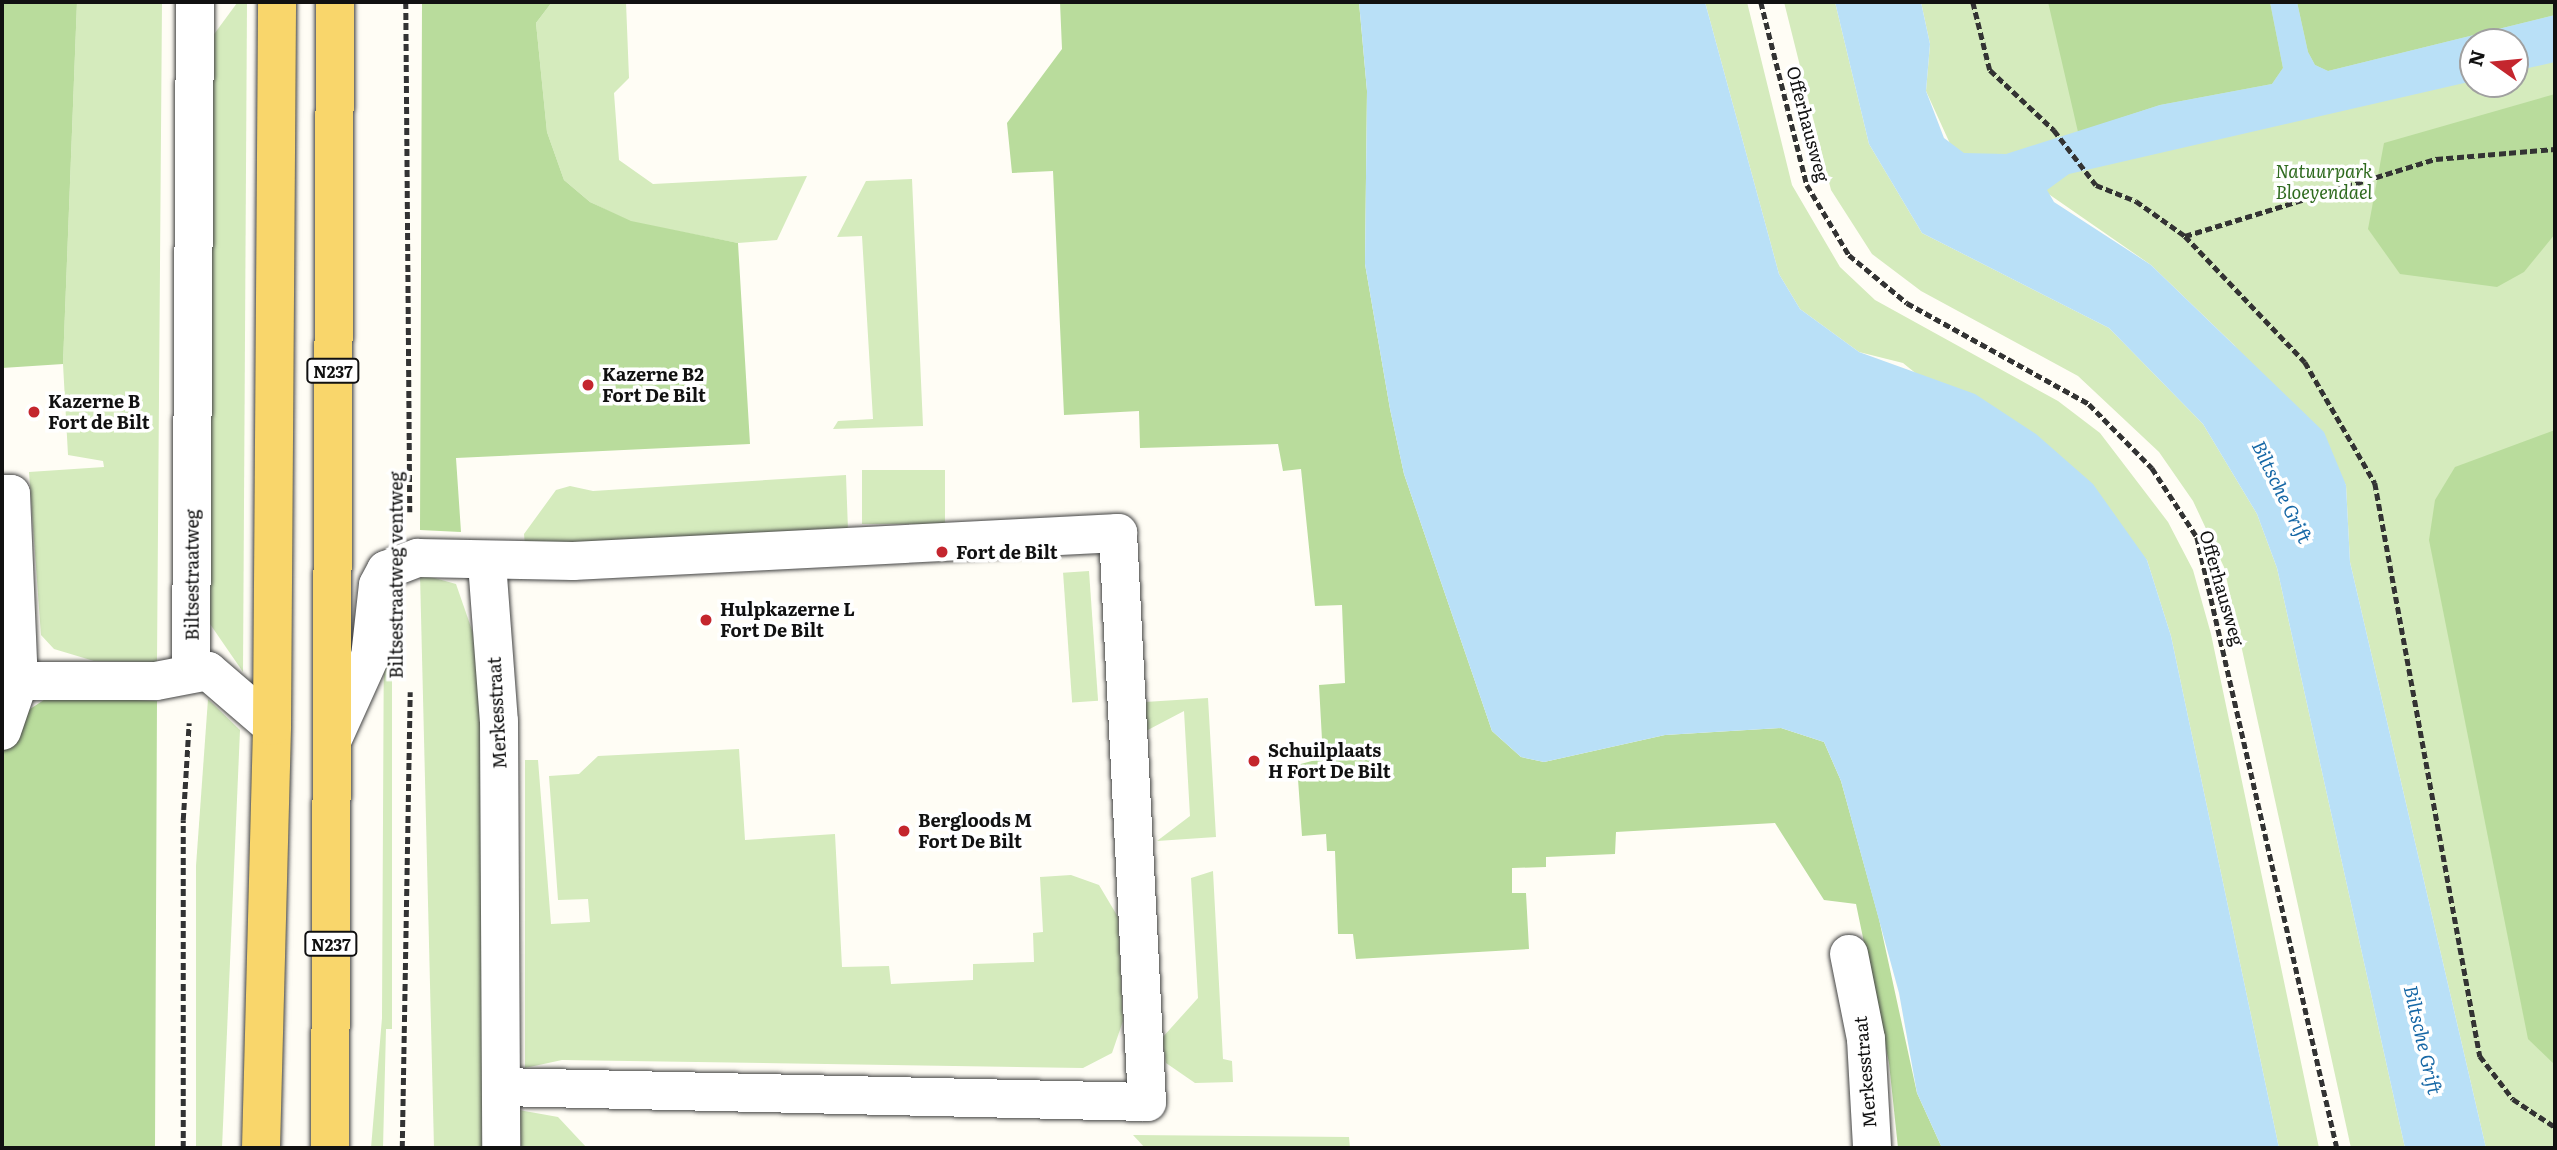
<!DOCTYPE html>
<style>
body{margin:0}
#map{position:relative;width:2557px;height:1150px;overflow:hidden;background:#fffdf5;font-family:Literata,serif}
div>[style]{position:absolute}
.green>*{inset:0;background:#d5ebbd;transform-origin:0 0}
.forest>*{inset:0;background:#b9dc9c}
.water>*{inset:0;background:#b9e0f7}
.path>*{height:4.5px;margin-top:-2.25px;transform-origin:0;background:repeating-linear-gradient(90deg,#333 0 7px,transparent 0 10.5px)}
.roads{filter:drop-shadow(0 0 2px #444) drop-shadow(0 0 2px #444)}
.minor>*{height:38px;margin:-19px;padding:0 19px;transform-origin:19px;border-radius:19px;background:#fff}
.major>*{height:38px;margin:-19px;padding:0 19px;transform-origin:19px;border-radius:19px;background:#f9d66b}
.dots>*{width:19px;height:19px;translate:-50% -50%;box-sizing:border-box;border:4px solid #fff;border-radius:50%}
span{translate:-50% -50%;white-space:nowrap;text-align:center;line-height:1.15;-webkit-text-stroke:7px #fff;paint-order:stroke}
.shield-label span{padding:2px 5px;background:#fff;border:2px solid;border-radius:5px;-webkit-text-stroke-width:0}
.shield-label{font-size:16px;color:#111;font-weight:700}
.street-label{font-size:18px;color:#111}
.park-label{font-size:18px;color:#2f6b1f;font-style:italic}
.poi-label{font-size:18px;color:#111;font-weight:700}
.left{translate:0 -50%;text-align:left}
.water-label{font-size:19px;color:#1768a6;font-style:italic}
.frame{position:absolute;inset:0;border:4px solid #111;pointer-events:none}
.north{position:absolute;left:2459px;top:28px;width:70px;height:70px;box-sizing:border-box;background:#fff;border:2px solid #a0a0a0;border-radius:50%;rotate:285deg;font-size:19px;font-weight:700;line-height:28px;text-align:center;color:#111}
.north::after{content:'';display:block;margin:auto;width:24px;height:32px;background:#c4262e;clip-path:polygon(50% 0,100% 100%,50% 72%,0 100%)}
</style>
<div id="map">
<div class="green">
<div style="clip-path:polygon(77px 2px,162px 2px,157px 662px,94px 661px,54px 649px,41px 635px,29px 472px,104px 467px,103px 461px,68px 455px,63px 364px)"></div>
<div style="clip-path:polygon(247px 2px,243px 672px,210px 624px,212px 37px,237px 3px)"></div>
<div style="clip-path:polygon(552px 2px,626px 2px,629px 78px,614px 93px,619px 160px,653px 184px,807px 176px,777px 240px,738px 243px,631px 222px,590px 202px,564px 180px,547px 132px,536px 23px)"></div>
<div style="clip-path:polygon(1705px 2px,1747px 2px,1792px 185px,1840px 267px,1875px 300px,2058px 401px,2100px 433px,2168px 522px,2193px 570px,2211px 634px,2319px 1148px,2279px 1148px,2171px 636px,2147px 560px,1903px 363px,1859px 352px,1800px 309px,1779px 274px)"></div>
<div style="clip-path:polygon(1784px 2px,1835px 2px,1869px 144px,1922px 233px,2109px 328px,2203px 424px,2257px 514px,2277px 568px,2405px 1148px,2351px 1148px,2224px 567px,2193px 501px,2159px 452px,2078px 376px,1921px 291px,1872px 254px,1831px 190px)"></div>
<div style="clip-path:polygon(evenodd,1921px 2px,2555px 2px,2555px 1148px,2486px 1148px,2350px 562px,2346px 485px,2234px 345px,2151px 265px,2050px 195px,1952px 148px,1926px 91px,1930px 44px,1921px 2px,2473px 42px,2515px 42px,2515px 84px,2473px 84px,2473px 42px)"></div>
<div style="clip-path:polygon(912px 179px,923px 426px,833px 429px,838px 421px,873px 419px,862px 236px,837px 237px,866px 181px)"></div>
<div style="left:945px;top:470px;width:54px;height:83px;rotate:90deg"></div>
<div style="clip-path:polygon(846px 475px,848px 530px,525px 546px,524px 534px,556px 490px,570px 486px,593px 491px)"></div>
<div style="left:1089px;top:571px;width:130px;height:26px;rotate:86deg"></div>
<div style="clip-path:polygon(420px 574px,456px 584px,482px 659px,482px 1148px,434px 1148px)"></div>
<div style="clip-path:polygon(392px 605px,392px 1029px,386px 1029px,383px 1148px,371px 1148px,382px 1018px,384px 617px)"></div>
<div style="clip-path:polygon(1208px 698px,1216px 837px,1157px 841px,1190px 816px,1184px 711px,1144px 732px,1145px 702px)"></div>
<div style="clip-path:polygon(208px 699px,240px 730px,222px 1148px,196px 1148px,196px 866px)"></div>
<div style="clip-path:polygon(739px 749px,745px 840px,835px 834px,842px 967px,889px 966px,891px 984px,973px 980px,973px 964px,1034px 962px,1033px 933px,1043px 932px,1040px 877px,1071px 875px,1099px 885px,1118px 917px,1123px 1021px,1112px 1053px,1083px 1068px,562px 1060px,525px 1068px,525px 760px,538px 760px,551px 924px,590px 922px,588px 899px,558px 900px,549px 776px,579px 774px,598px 756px)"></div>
<div style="clip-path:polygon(1213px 871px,1223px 1059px,1232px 1061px,1233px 1082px,1195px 1083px,1166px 1063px,1162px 1038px,1198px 998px,1191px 878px)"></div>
<div style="clip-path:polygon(519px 1110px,558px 1117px,587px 1148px,521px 1148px)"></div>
<div style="clip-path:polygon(1133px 1135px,1349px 1137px,1350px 1148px,1145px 1148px)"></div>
</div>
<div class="forest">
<div style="clip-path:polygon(2px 2px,77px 2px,63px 364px,2px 368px)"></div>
<div style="clip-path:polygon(422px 2px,552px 2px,536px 23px,547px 132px,564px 180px,590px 202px,631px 221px,738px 243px,750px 444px,456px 458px,461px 532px,420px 530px)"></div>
<div style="clip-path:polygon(1060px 2px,1359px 2px,1367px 91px,1365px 264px,1390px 409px,1404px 474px,1492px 731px,1521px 757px,1544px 762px,1665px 735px,1781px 728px,1824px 742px,1841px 781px,1879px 919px,1917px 1093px,1942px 1148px,1898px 1148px,1889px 1063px,1856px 904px,1824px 900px,1775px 823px,1616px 832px,1615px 854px,1546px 857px,1546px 867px,1512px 868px,1512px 893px,1526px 893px,1529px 949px,1356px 959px,1353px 934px,1338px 934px,1335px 851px,1327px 851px,1326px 834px,1302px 836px,1297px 765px,1323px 758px,1319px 685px,1345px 683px,1342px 605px,1315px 606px,1301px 469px,1283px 471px,1278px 444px,1140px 448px,1139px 411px,1064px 415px,1053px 171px,1012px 173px,1007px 123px,1062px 49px)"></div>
<div style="clip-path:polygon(2048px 2px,2270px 2px,2283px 68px,2272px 84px,2160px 105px,2078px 132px)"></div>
<div style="clip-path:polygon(2297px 2px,2555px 2px,2555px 15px,2328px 71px,2315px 65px,2308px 52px)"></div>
<div style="clip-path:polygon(2555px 94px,2555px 234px,2524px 272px,2497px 287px,2400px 274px,2368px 229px,2384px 143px)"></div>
<div style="clip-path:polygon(2555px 430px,2555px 1065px,2528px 1039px,2429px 540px,2435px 500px,2455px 467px)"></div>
<div style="clip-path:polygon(50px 696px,157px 701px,155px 1148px,2px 1148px,2px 702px,27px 711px)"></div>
</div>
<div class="water">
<div style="clip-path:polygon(1359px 2px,1705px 2px,1779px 274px,1800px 309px,1859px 352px,1975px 394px,2036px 434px,2093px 484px,2147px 560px,2171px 636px,2279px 1148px,1942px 1148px,1917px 1093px,1899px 993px,1841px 781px,1824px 742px,1781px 728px,1665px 735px,1544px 762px,1521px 757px,1492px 731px,1404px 474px,1390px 409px,1365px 264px,1367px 91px)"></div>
<div style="clip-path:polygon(1835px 2px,1921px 2px,1930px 44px,1926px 91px,1944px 138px,1964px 153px,2006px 154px,2160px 105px,2272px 84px,2283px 68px,2270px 2px,2297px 2px,2308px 52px,2315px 65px,2328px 71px,2555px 15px,2555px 62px,2515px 71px,2515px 42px,2473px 42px,2473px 81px,2069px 174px,2047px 190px,2054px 202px,2151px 265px,2324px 432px,2346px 485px,2350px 562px,2486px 1148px,2405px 1148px,2277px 568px,2257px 514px,2203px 424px,2109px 328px,1922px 233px,1869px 144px)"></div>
</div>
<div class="path">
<div style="left:406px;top:2px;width:510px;rotate:89.55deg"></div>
<div style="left:1761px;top:2px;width:189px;rotate:75.9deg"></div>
<div style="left:1807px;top:185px;width:82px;rotate:59deg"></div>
<div style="left:1849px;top:255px;width:75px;rotate:39.6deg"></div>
<div style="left:1907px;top:303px;width:208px;rotate:29deg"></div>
<div style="left:2089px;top:404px;width:90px;rotate:45.5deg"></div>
<div style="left:2152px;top:468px;width:82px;rotate:56.9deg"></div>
<div style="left:2197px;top:537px;width:627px;rotate:77.09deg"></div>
<div style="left:1973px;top:2px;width:70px;rotate:76deg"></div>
<div style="left:1990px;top:70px;width:88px;rotate:43.2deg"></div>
<div style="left:2054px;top:130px;width:69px;rotate:52.6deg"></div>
<div style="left:2096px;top:185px;width:43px;rotate:21.8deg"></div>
<div style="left:2136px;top:201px;width:60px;rotate:35.5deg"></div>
<div style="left:2185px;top:236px;width:174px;rotate:46.4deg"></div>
<div style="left:2305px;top:362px;width:140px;rotate:60deg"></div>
<div style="left:2375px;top:483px;width:583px;rotate:79.62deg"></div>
<div style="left:2480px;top:1056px;width:54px;rotate:52.5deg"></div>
<div style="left:2513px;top:1099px;width:50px;rotate:33.7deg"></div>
<div style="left:2185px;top:236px;width:263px;rotate:-17.1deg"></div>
<div style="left:2436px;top:159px;width:119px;rotate:-4.8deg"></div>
<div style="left:183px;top:1148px;width:328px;rotate:-90deg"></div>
<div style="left:183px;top:820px;width:97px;rotate:-86.5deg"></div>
<div style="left:402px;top:1148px;width:456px;rotate:-89deg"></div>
</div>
<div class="roads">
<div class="minor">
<div style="left:2px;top:494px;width:9px"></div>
<div style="left:11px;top:494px;width:187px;rotate:87.6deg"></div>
<div style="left:487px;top:563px;width:158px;rotate:85.7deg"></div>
<div style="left:499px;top:721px;width:427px;rotate:89.7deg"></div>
<div style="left:191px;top:673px;width:671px;rotate:-89.66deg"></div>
<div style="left:2px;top:731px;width:53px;rotate:-71.2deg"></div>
<div style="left:19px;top:681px;width:137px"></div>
<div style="left:156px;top:681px;width:53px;rotate:-10.9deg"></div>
<div style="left:208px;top:671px;width:84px;rotate:40.7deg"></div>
<div style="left:332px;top:741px;width:92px;rotate:-65.7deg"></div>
<div style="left:370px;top:657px;width:72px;rotate:-83.7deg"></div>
<div style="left:378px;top:585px;width:17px;rotate:-62deg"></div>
<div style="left:386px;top:570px;width:34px;rotate:-21deg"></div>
<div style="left:418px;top:558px;width:155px;rotate:1.1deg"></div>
<div style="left:573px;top:561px;width:546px;rotate:-2.94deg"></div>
<div style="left:1118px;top:533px;width:570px;rotate:87.08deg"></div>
<div style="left:1147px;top:1102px;width:645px;rotate:-178.67deg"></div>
<div style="left:1849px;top:954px;width:87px;rotate:78.7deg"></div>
<div style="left:1866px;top:1039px;width:109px;rotate:86.8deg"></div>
</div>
<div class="major">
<div style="left:261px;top:1148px;width:422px;rotate:-88.5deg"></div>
<div style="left:272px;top:726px;width:724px;rotate:-89.6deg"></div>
<div style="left:330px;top:1148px;width:1146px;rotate:-89.75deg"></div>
</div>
</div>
<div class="dots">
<div style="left:588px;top:385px;background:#c4262e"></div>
<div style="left:34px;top:412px;background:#c4262e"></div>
<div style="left:942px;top:552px;background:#c4262e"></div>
<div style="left:706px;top:620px;background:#c4262e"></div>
<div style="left:1254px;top:761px;background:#c4262e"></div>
<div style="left:904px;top:831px;background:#c4262e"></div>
</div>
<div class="shield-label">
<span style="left:333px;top:371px">N237</span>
<span style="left:331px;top:944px">N237</span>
</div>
<div class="street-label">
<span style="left:1808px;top:124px;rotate:75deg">Offerhausweg</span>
<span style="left:192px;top:575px;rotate:-90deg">Biltsestraatweg</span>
<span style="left:396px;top:575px;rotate:-90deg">Biltsestraatweg ventweg</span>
<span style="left:2222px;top:588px;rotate:74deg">Offerhausweg</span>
<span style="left:497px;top:713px;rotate:-93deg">Merkesstraat</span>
<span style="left:1865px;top:1072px;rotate:-95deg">Merkesstraat</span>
</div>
<div class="park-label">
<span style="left:2324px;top:182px">Natuurpark<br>Bloeyendael</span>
</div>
<div class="poi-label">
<span class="left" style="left:602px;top:385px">Kazerne B2<br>Fort De Bilt</span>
<span class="left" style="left:48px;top:412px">Kazerne B<br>Fort de Bilt</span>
<span class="left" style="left:956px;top:552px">Fort de Bilt</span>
<span class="left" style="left:720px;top:620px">Hulpkazerne L<br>Fort De Bilt</span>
<span class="left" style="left:1268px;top:761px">Schuilplaats<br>H Fort De Bilt</span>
<span class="left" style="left:918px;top:831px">Bergloods M<br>Fort De Bilt</span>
</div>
<div class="water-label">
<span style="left:2282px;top:492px;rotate:64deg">Biltsche Grift</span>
<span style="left:2423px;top:1040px;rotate:77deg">Biltsche Grift</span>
</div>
<div class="frame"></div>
<div class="north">N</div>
</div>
